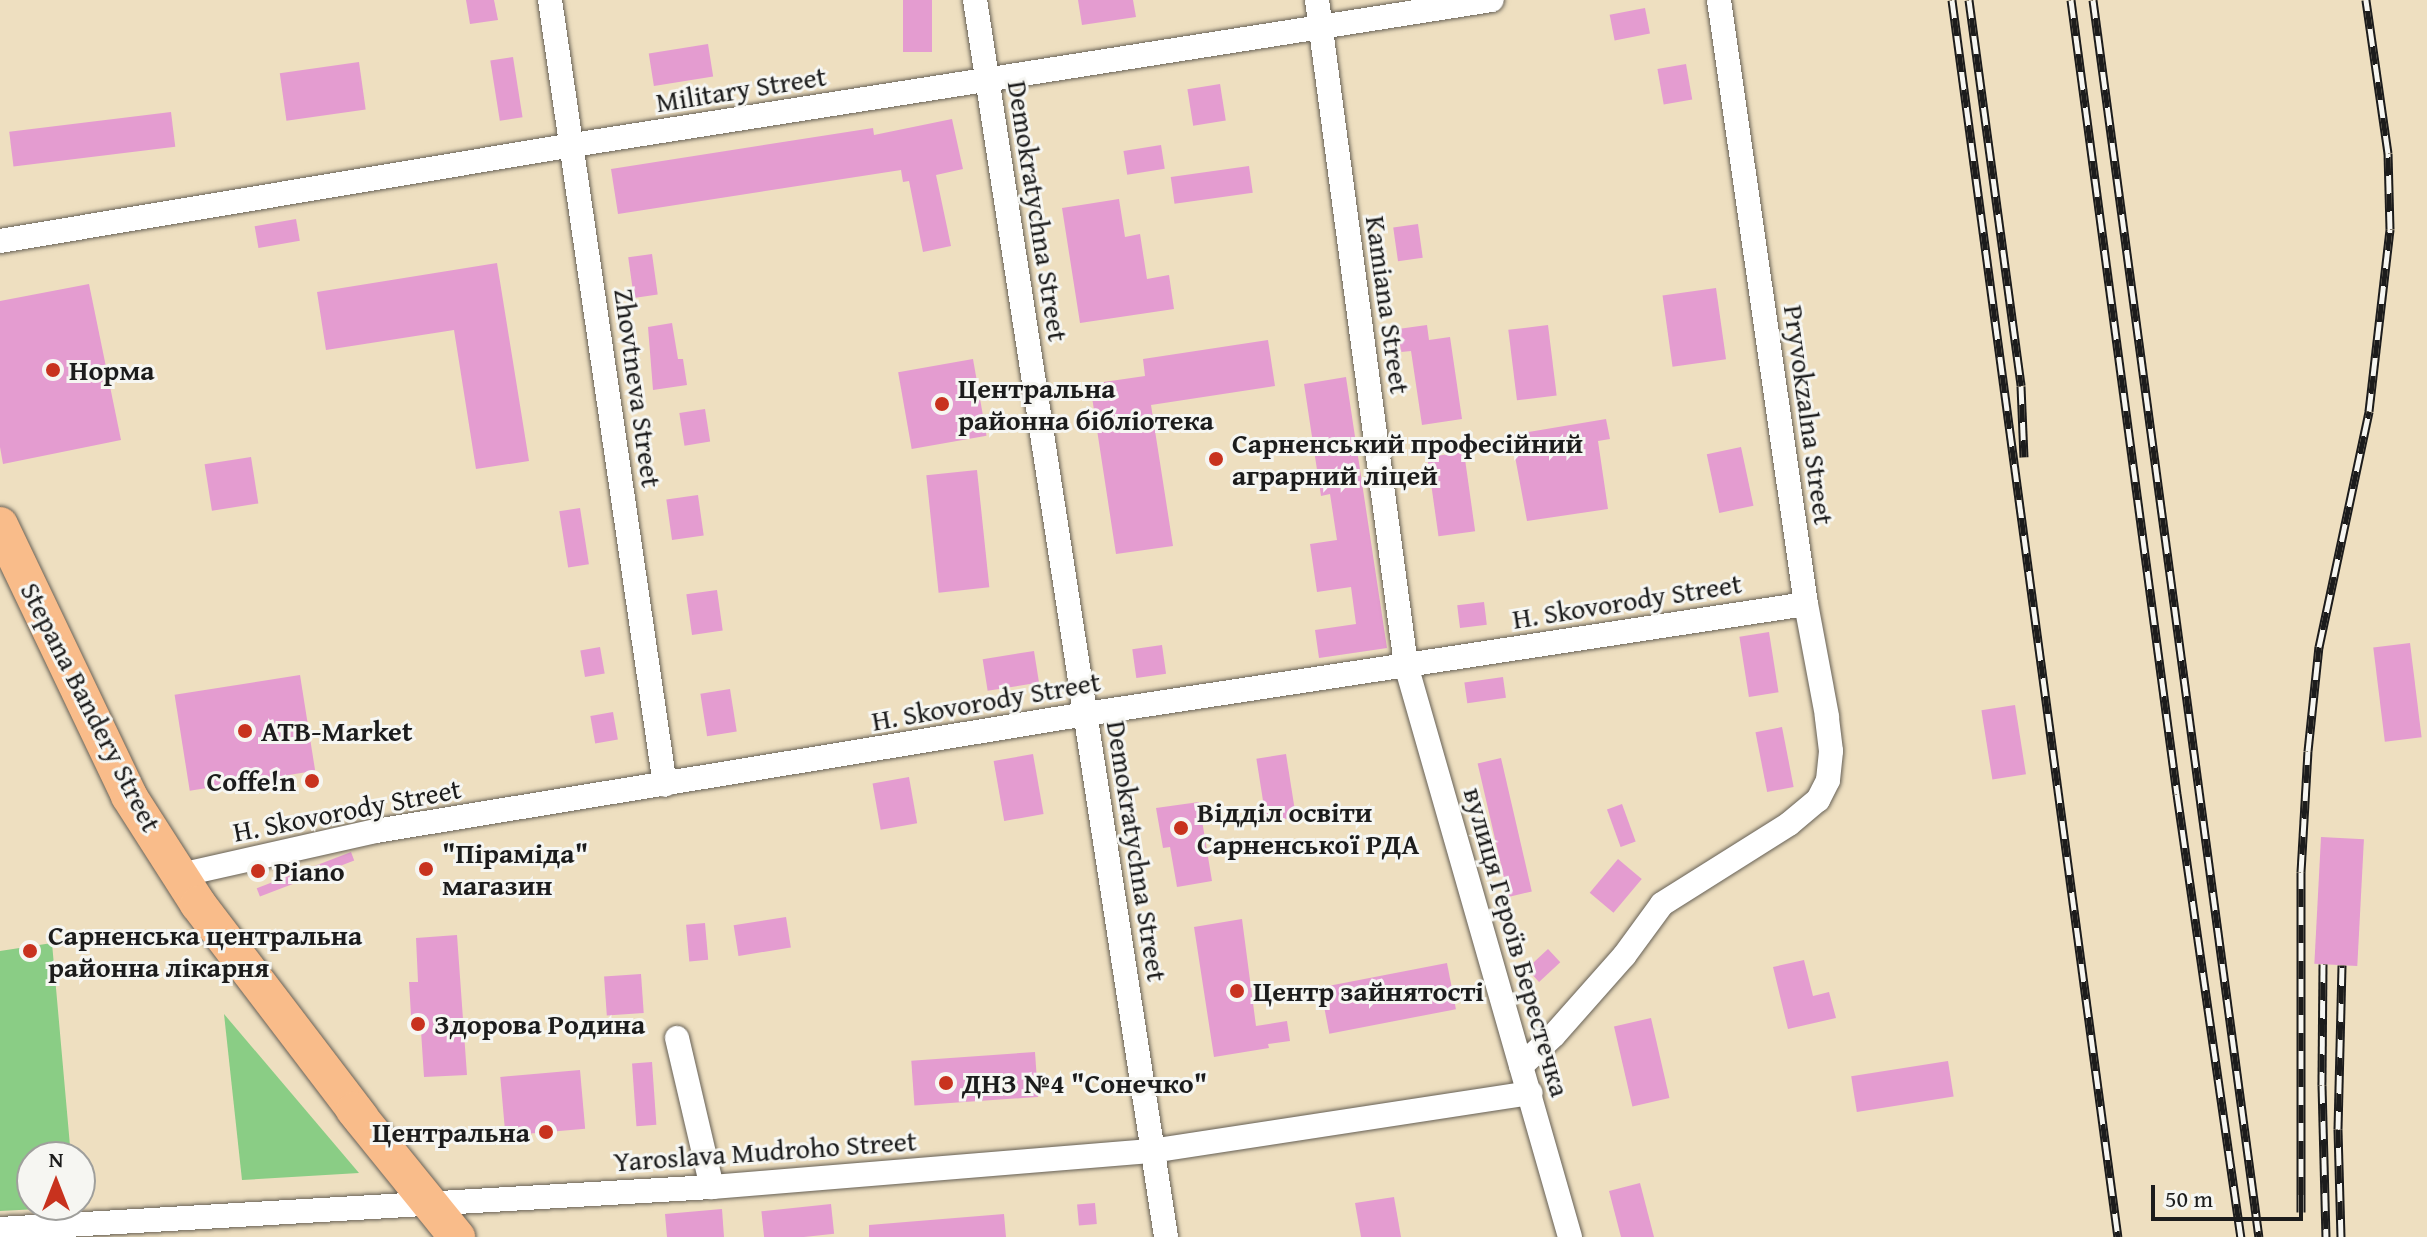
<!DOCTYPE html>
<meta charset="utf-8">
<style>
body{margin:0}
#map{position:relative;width:2427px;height:1237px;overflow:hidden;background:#eedfc0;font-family:"Gentium Book Plus",serif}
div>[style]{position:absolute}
.green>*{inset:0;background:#8acd85}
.building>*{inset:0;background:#e49cd0;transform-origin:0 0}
.roads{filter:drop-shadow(0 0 2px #666055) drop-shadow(0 0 2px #666055)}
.minor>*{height:24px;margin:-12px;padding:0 12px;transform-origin:12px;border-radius:12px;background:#fff}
.primary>*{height:36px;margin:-18px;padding:0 18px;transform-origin:18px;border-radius:18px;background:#f9bc8a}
.rail>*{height:9px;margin-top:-4.5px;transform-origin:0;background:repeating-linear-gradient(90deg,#f6f6f2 0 18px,#1c1c1c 0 36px);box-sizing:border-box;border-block:2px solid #1c1c1c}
.dots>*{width:22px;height:22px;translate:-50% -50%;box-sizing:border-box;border:4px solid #f6f6f2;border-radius:50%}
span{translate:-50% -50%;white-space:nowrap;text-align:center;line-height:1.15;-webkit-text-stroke:6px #f6f6f2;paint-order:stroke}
.street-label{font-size:28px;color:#1c1c1c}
.poi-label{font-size:28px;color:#1c1c1c;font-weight:700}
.left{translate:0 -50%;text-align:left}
.right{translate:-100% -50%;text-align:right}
.north{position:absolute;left:16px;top:1141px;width:80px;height:80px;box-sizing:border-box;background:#f6f6f2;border:2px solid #9f9f9c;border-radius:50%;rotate:0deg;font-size:22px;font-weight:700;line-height:32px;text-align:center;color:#1c1c1c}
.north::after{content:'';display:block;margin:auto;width:28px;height:36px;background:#c8321e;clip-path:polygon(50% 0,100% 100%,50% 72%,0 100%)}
.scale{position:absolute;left:2151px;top:1185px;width:152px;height:36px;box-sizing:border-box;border:4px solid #1c1c1c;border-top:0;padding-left:10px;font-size:24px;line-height:28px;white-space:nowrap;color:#1c1c1c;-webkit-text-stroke:6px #f6f6f2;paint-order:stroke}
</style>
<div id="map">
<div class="green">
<div style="clip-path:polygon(52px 943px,71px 1157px,32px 1157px,32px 1205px,76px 1207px,0 1211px,0 951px)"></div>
<div style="clip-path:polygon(224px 1014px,359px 1173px,242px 1180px)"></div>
</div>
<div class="building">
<div style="clip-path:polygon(466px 0,494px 0,498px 20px,470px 24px)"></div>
<div style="left:903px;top:0;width:29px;height:52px"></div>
<div style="clip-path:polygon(1078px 0,1133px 0,1136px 17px,1082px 25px)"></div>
<div style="left:1645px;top:8px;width:26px;height:36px;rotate:79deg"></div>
<div style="left:708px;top:44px;width:33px;height:60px;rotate:81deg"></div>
<div style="left:513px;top:57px;width:61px;height:23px;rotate:81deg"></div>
<div style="left:359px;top:62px;width:48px;height:80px;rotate:82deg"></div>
<div style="left:1686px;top:64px;width:36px;height:29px;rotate:80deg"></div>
<div style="left:1220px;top:84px;width:37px;height:33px;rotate:81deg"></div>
<div style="left:171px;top:112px;width:35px;height:163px;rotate:83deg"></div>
<div style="clip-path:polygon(952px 119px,963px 169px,936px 175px,951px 246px,923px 252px,909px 181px,903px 182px,901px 170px,618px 214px,611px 169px,873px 128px,874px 135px)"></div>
<div style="left:1161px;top:145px;width:24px;height:38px;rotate:81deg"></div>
<div style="left:1249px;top:166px;width:27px;height:79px;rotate:82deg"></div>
<div style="clip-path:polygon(1119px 199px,1125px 237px,1140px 234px,1147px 279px,1169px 275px,1174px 309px,1080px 323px,1062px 208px)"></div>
<div style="left:296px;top:219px;width:22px;height:42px;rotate:80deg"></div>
<div style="left:1418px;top:224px;width:34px;height:25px;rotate:82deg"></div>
<div style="left:652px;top:254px;width:41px;height:24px;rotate:82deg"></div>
<div style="clip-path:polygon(497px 263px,529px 461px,476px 469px,454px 330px,326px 350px,317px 292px)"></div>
<div style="clip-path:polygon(89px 284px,121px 440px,3px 464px,0 447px,0 301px)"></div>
<div style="left:1716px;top:288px;width:72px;height:54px;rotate:82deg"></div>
<div style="clip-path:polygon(672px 323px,678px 359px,683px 359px,687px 385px,653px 390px,648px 327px)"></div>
<div style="clip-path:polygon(1427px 325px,1429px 340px,1450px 337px,1462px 419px,1422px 425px,1411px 351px,1401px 352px,1398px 329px)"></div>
<div style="left:1548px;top:325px;width:71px;height:40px;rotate:83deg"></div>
<div style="clip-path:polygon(1268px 340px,1275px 386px,1151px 405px,1173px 546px,1116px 554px,1090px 384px,1145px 376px,1143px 359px)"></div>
<div style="left:973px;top:359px;width:78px;height:76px;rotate:80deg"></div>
<div style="clip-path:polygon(1346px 377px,1387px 648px,1319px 658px,1315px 630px,1356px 624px,1351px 587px,1317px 592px,1310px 544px,1337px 540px,1330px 494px,1321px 496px,1304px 384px)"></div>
<div style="left:705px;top:409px;width:33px;height:26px;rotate:81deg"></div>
<div style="clip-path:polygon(1606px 419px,1610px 439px,1598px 441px,1608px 509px,1527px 521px,1511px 435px)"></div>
<div style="left:1741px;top:447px;width:60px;height:35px;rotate:78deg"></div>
<div style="left:1464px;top:452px;width:80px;height:37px;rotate:82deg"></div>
<div style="left:251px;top:457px;width:47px;height:47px;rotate:81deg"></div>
<div style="left:977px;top:470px;width:118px;height:51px;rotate:84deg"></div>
<div style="left:698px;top:495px;width:41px;height:32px;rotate:82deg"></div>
<div style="left:580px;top:508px;width:57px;height:21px;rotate:81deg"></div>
<div style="left:717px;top:590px;width:41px;height:31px;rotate:82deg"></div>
<div style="left:1484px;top:602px;width:23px;height:27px;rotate:83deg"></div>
<div style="left:1769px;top:632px;width:61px;height:30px;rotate:81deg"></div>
<div style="left:2410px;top:643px;width:95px;height:37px;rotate:83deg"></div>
<div style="left:1162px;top:645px;width:29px;height:30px;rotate:82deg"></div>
<div style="left:600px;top:647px;width:27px;height:20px;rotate:80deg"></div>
<div style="left:1034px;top:651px;width:32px;height:52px;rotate:81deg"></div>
<div style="left:300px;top:675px;width:97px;height:127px;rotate:81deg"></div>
<div style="left:1503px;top:677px;width:21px;height:39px;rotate:82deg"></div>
<div style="left:730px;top:689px;width:43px;height:30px;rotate:81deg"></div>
<div style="left:2015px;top:705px;width:70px;height:34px;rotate:81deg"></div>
<div style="left:613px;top:712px;width:28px;height:23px;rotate:80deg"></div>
<div style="left:1782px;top:727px;width:61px;height:27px;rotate:79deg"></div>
<div style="left:1033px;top:754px;width:61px;height:40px;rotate:80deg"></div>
<div style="left:1286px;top:754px;width:64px;height:30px;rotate:81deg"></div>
<div style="left:1501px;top:758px;width:137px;height:24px;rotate:77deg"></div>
<div style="left:909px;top:777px;width:47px;height:37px;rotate:80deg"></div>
<div style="clip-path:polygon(1199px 802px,1212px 881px,1177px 887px,1170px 847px,1163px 848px,1156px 808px)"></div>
<div style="left:1622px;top:804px;width:40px;height:16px;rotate:70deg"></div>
<div style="left:2321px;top:837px;width:43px;height:127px;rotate:3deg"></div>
<div style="left:351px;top:852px;width:9px;height:101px;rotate:69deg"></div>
<div style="left:1618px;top:859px;width:31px;height:44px;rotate:40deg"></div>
<div style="left:786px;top:917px;width:31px;height:53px;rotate:81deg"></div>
<div style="clip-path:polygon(1242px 919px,1256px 1026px,1287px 1021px,1290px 1041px,1268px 1044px,1269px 1048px,1214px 1057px,1194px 927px)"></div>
<div style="left:705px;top:923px;width:37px;height:19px;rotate:85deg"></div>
<div style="clip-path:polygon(457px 935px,467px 1075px,424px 1077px,421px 1031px,412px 1032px,409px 982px,418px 982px,416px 938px)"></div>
<div style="left:1548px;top:949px;width:18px;height:29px;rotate:47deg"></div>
<div style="clip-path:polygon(1804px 960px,1813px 996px,1829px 992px,1836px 1018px,1788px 1029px,1773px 967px)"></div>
<div style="left:1447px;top:963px;width:47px;height:129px;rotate:79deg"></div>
<div style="left:641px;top:974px;width:39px;height:37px;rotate:86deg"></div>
<div style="left:1651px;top:1018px;width:82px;height:38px;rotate:77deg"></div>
<div style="left:1035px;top:1052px;width:45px;height:124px;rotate:86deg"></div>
<div style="left:1948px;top:1061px;width:36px;height:98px;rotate:81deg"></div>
<div style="left:652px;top:1062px;width:63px;height:20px;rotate:86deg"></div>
<div style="left:580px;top:1070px;width:59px;height:80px;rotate:85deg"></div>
<div style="clip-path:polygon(1640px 1183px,1654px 1237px,1621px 1237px,1609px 1191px)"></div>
<div style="clip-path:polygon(1394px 1197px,1401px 1237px,1361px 1237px,1355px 1203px)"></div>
<div style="left:1095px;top:1203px;width:21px;height:18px;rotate:85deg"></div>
<div style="left:831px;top:1204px;width:30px;height:70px;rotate:84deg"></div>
<div style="clip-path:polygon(722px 1209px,724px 1237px,667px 1237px,665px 1214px)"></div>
<div style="clip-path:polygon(1004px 1214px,1006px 1237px,869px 1237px,869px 1225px)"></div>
</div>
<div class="roads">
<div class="minor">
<div style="left:550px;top:0;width:793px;rotate:81.67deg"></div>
<div style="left:975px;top:0;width:1252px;rotate:81.22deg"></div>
<div style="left:1317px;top:0;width:671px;rotate:82.38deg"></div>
<div style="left:1406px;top:665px;width:595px;rotate:74deg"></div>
<div style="left:0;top:241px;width:581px;rotate:-9.51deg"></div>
<div style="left:573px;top:145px;width:930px;rotate:-8.97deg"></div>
<div style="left:180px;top:875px;width:201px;rotate:-12.7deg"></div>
<div style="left:376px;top:831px;width:720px;rotate:-9.36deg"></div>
<div style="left:1086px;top:714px;width:728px;rotate:-8.69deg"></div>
<div style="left:677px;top:1038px;width:153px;rotate:76.8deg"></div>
<div style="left:1521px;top:1066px;width:45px;rotate:-43.2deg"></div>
<div style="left:1554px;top:1035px;width:106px;rotate:-48.5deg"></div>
<div style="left:1624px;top:956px;width:64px;rotate:-53.8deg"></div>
<div style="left:1662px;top:904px;width:150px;rotate:-32.2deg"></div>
<div style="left:1789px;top:824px;width:38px;rotate:-40deg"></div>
<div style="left:1818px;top:800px;width:22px;rotate:-63deg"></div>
<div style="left:1828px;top:780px;width:29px;rotate:-84deg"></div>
<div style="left:1831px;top:751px;width:35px;rotate:-97deg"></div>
<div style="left:1827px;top:716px;width:114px;rotate:-100.6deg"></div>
<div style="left:1806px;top:604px;width:610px;rotate:-98.2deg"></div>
<div style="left:0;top:1229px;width:713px;rotate:-3.38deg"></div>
<div style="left:712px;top:1187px;width:440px;rotate:-4.7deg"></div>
<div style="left:1151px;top:1151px;width:384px;rotate:-8.7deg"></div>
</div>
<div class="primary">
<div style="left:0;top:525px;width:300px;rotate:64.5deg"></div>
<div style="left:129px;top:796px;width:128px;rotate:57.4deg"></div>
<div style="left:198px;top:904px;width:268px;rotate:52.7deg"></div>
<div style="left:354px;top:1110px;width:164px;rotate:51deg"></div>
</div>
</div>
<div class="rail">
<div style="left:1952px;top:0;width:1248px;rotate:82.36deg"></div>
<div style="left:1969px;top:0;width:389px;rotate:82.3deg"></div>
<div style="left:2021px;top:386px;width:71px;rotate:87.6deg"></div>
<div style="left:2071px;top:0;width:801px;rotate:82.4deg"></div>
<div style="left:2177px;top:794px;width:448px;rotate:81.8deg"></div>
<div style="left:2093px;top:0;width:1248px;rotate:82.36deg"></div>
<div style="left:2323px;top:964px;width:121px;rotate:90.5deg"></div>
<div style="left:2322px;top:1085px;width:152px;rotate:88.5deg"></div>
<div style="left:2301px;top:1212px;width:340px;rotate:-90deg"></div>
<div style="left:2301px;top:872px;width:121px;rotate:-86.7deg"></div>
<div style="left:2308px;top:751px;width:105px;rotate:-84deg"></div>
<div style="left:2319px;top:647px;width:241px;rotate:-78deg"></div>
<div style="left:2369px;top:411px;width:183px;rotate:-83.4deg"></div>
<div style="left:2390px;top:229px;width:76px;rotate:-91.5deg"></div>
<div style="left:2388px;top:153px;width:155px;rotate:-98.2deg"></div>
<div style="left:2341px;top:1237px;width:108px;rotate:-91.6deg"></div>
<div style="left:2338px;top:1129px;width:164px;rotate:-88.6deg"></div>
</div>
<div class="dots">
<div style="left:53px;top:370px;background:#c8321e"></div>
<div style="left:942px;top:404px;background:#c8321e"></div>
<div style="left:1216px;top:459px;background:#c8321e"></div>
<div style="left:245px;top:731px;background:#c8321e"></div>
<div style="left:312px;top:781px;background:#c8321e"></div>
<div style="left:1181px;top:828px;background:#c8321e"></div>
<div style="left:426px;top:869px;background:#c8321e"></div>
<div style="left:258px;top:871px;background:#c8321e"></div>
<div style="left:30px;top:951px;background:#c8321e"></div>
<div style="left:1237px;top:991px;background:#c8321e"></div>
<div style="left:418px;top:1024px;background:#c8321e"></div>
<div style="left:946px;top:1083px;background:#c8321e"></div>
<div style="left:546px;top:1132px;background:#c8321e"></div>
</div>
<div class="street-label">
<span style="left:741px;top:89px;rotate:-9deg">Military Street</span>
<span style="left:1038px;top:211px;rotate:81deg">Demokratychna Street</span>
<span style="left:1388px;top:305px;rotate:82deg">Kamiana Street</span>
<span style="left:638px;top:388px;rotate:82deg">Zhovtneva Street</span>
<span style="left:1809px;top:415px;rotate:82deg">Pryvokzalna Street</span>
<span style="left:1627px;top:601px;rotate:-9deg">H. Skovorody Street</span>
<span style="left:986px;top:701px;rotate:-10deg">H. Skovorody Street</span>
<span style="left:91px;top:707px;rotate:63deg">Stepana Bandery Street</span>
<span style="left:347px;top:810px;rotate:-11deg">H. Skovorody Street</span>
<span style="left:1137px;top:851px;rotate:81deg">Demokratychna Street</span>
<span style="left:1517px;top:942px;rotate:74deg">вулиця Героїв Берестечка</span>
<span style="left:765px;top:1151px;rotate:-4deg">Yaroslava Mudroho Street</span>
</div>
<div class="poi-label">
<span class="left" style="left:69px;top:370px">Норма</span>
<span class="left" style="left:958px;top:404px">Центральна<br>районна бібліотека</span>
<span class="left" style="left:1232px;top:459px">Сарненський професійний<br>аграрний ліцей</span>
<span class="left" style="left:261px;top:731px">ATB-Market</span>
<span class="right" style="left:296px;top:781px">Coffe!n</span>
<span class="left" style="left:1197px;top:828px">Відділ освіти<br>Сарненської РДА</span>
<span class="left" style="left:442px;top:869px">"Піраміда"<br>магазин</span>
<span class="left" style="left:274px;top:871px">Piano</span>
<span class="left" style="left:48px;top:951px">Сарненська центральна<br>районна лікарня</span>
<span class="left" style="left:1253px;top:991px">Центр зайнятості</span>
<span class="left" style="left:434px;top:1024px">Здорова Родина</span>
<span class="left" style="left:962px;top:1083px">ДНЗ №4 "Сонечко"</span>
<span class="right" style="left:530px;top:1132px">Центральна</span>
</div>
<div class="north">N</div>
<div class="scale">50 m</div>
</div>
